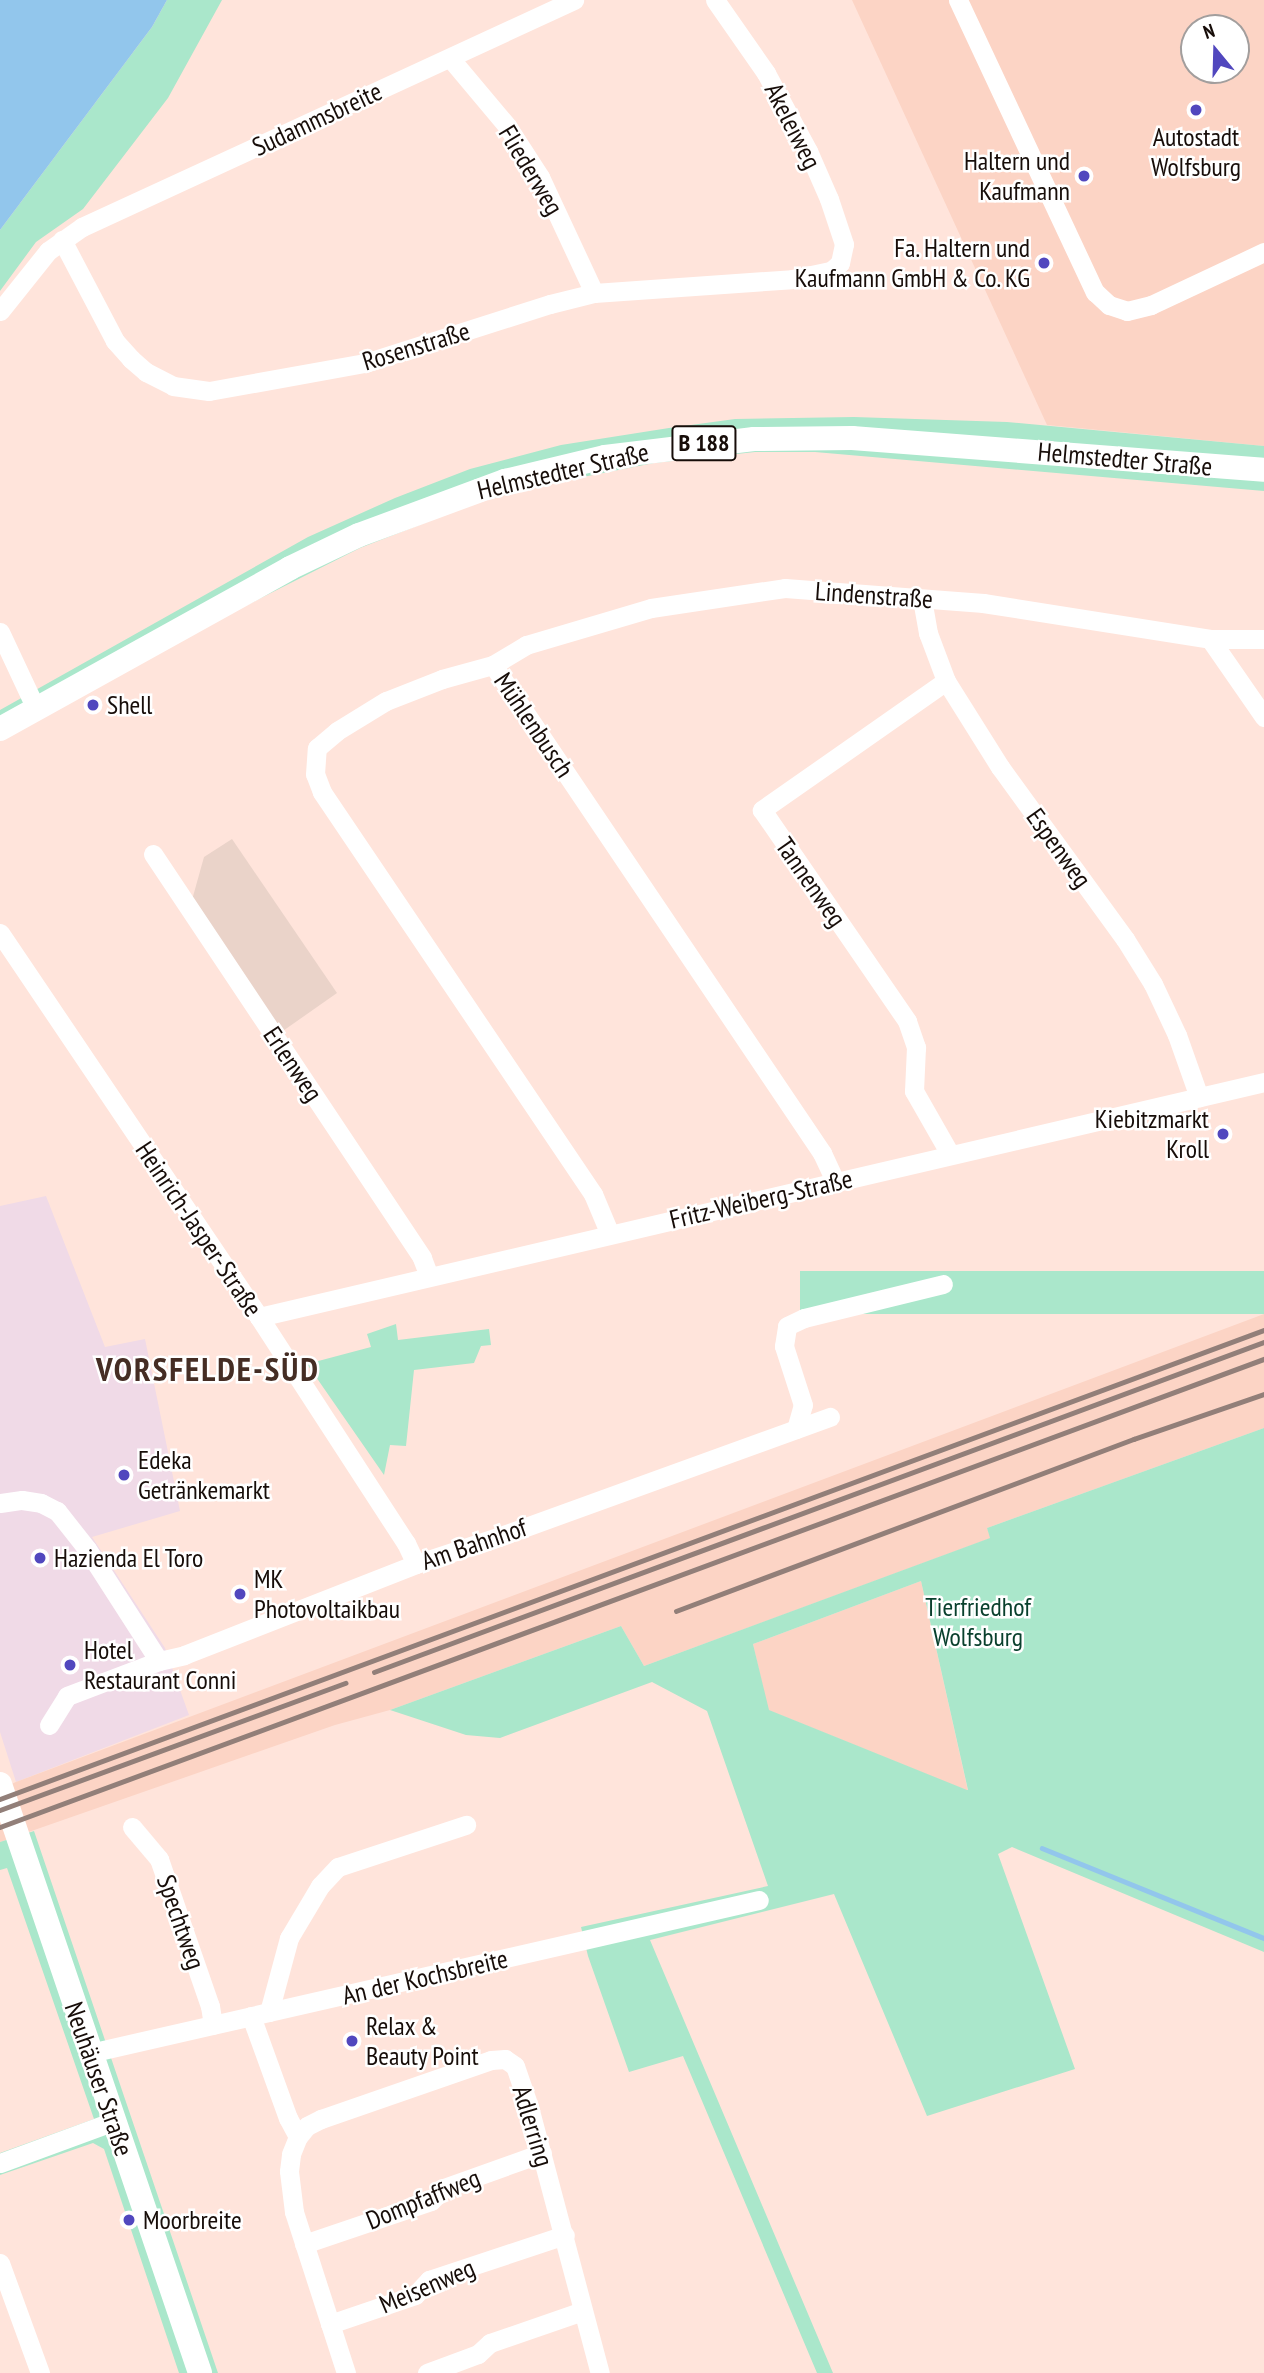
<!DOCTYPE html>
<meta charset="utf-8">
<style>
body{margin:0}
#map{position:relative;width:1264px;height:2373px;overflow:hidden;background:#ffe4db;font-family:"PT Sans Narrow",sans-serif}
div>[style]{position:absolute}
.commercial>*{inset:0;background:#f0dae7}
.built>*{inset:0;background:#fcd4c5}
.education>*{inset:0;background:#ead3c9}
.green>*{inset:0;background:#aae7cb;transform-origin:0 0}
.water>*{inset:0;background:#92c6ec}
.stream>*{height:4.5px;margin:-2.25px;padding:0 2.25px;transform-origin:2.25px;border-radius:2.25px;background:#92c6ec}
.minor>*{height:19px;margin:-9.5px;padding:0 9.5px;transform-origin:9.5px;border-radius:9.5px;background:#fff}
.major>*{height:24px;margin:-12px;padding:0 12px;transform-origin:12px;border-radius:12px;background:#fff}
.rail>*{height:4.5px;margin:-2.25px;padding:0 2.25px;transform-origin:2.25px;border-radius:2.25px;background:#927f79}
.dots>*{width:19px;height:19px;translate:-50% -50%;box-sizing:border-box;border:4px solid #fff;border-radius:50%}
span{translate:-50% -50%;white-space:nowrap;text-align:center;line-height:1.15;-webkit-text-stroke:5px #fff;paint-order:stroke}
.shield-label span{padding:2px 5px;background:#fff;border:2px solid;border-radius:5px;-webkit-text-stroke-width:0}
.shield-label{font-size:24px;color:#170d09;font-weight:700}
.street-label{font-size:26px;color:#170d09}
.poi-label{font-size:26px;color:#170d09}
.right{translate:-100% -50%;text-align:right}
.left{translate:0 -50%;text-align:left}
.park-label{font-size:26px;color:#09402d}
.district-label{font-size:33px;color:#452d24;font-weight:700;letter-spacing:2px}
.north{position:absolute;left:1180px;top:14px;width:70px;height:70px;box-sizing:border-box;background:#fff;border:2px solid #a29e9d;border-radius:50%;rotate:341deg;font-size:19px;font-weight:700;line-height:28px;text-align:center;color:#170d09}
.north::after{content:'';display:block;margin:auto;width:24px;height:32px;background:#5147be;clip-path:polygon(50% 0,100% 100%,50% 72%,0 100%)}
</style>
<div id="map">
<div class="commercial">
<div style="clip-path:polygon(46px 1196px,105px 1347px,145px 1339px,180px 1511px,92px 1537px,165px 1648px,189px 1715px,16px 1782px,0 1732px,0 1206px)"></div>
</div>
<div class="built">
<div style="clip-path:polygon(evenodd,852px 0,1264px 0,1264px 446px,1047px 425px,852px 0,1194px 28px,1236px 28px,1236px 70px,1194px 70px,1194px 28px)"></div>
<div style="clip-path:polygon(1264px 1314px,1264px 1428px,987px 1528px,991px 1538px,644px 1666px,621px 1626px,390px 1710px,335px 1725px,0 1842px,0 1789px,16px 1782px)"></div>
<div style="clip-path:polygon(921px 1581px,968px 1791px,768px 1710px,753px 1644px)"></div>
</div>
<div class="education">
<div style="clip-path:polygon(232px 839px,337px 993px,280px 1033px,192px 900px,204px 857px)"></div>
</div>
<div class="green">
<div style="clip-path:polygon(167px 0,222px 0,168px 98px,83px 209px,36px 242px,0 291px,0 230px,152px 27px)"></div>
<div style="clip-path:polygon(854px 417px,1007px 422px,1264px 446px,1264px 491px,815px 452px,755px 452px,654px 463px,547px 484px,481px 501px,360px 548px,239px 609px,0 741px,0 710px,308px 537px,395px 498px,470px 469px,561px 445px,669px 428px,735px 419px)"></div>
<div style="left:1264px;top:1271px;width:43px;height:464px;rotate:90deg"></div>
<div style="clip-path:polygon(396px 1324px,398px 1340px,489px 1329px,491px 1345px,481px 1346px,474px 1363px,414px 1370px,406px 1446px,390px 1445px,384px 1475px,307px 1364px,371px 1347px,367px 1334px)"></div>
<div style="clip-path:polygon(evenodd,1264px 1428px,1264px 1952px,1012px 1847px,998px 1854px,1075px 2069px,927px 2116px,834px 1894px,650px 1940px,833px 2373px,817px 2373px,683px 2056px,629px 2072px,588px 1956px,581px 1927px,768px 1886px,707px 1711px,652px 1682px,500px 1738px,466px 1735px,390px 1710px,621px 1626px,644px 1666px,990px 1538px,987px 1528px,1264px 1428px,921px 1581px,968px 1790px,967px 1790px,769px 1710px,753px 1644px,921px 1581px)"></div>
<div style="clip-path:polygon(34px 1831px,218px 2373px,179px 2373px,104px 2149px,93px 2143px,0 2175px,0 2153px,94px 2119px,7px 1868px,0 1870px,0 1842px)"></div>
</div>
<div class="water">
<div style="clip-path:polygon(0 0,167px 0,152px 27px,0 230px)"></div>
</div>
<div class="stream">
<div style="left:1042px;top:1848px;width:240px;rotate:22.1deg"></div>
</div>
<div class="minor">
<div style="left:958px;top:0;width:323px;rotate:64.9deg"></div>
<div style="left:1095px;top:292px;width:19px;rotate:43deg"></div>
<div style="left:1109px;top:305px;width:19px;rotate:18deg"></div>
<div style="left:1127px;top:311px;width:25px;rotate:-14deg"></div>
<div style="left:1151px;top:305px;width:125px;rotate:-25.1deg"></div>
<div style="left:450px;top:58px;width:89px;rotate:50deg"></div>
<div style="left:507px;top:126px;width:61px;rotate:57.1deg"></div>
<div style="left:540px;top:177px;width:128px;rotate:65deg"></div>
<div style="left:62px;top:240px;width:114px;rotate:62.3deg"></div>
<div style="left:115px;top:341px;width:24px;rotate:48deg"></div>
<div style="left:131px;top:359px;width:20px;rotate:41deg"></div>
<div style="left:146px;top:372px;width:30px;rotate:27deg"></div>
<div style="left:173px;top:386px;width:36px;rotate:8deg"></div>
<div style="left:209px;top:391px;width:158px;rotate:-10.2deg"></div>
<div style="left:365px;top:363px;width:194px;rotate:-17.7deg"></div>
<div style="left:550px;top:304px;width:45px;rotate:-14deg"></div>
<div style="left:594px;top:293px;width:198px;rotate:-4deg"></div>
<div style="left:792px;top:279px;width:40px;rotate:-12deg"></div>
<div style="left:831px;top:271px;width:12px;rotate:-42deg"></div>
<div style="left:840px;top:263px;width:19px;rotate:-78deg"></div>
<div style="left:844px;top:244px;width:47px;rotate:-108.4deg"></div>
<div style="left:829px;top:199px;width:52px;rotate:-113.6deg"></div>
<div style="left:808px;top:151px;width:89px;rotate:-118.3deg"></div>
<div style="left:766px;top:73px;width:89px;rotate:-124.9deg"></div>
<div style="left:0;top:311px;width:77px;rotate:-51.3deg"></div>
<div style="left:48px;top:251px;width:42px;rotate:-35.2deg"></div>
<div style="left:82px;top:227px;width:542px;rotate:-24.77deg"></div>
<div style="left:922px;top:599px;width:35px;rotate:80deg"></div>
<div style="left:928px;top:633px;width:51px;rotate:69.4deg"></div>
<div style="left:946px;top:681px;width:102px;rotate:57.9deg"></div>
<div style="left:1000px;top:767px;width:213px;rotate:54deg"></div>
<div style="left:1125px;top:939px;width:53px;rotate:58.1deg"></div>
<div style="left:1153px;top:984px;width:56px;rotate:64.8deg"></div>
<div style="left:1177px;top:1035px;width:66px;rotate:70.5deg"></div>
<div style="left:0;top:632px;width:85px;rotate:64.9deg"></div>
<div style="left:1210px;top:639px;width:95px;rotate:55.3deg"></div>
<div style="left:493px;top:665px;width:589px;rotate:56.01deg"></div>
<div style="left:822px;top:1153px;width:33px;rotate:65deg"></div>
<div style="left:946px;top:681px;width:225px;rotate:145deg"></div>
<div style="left:762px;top:810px;width:256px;rotate:55.5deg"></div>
<div style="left:907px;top:1021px;width:28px;rotate:71deg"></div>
<div style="left:916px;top:1047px;width:44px;rotate:92.6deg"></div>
<div style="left:914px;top:1091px;width:73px;rotate:60.3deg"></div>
<div style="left:153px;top:854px;width:485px;rotate:56.3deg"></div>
<div style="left:422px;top:1258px;width:19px;rotate:69deg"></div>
<div style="left:0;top:933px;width:463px;rotate:56deg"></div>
<div style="left:259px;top:1317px;width:270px;rotate:57deg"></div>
<div style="left:406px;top:1543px;width:23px;rotate:65deg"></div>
<div style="left:609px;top:1232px;width:41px;rotate:-112.8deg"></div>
<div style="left:593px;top:1194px;width:485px;rotate:-124deg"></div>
<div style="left:322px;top:792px;width:19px;rotate:-111deg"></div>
<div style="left:315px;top:774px;width:26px;rotate:-86deg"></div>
<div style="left:317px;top:748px;width:26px;rotate:-40deg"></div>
<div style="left:337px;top:731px;width:57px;rotate:-31.5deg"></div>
<div style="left:386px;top:701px;width:60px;rotate:-21.4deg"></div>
<div style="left:442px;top:679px;width:53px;rotate:-15.4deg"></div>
<div style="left:493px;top:665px;width:39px;rotate:-31deg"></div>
<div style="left:526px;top:645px;width:130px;rotate:-16.5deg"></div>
<div style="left:651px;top:608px;width:135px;rotate:-8.5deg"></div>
<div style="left:785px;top:588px;width:199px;rotate:4.3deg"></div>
<div style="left:983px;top:603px;width:230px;rotate:9deg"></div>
<div style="left:1210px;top:639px;width:54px"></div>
<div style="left:259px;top:1317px;width:1032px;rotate:-13.16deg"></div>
<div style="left:796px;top:1429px;width:25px;rotate:-74deg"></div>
<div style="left:803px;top:1405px;width:62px;rotate:-107.9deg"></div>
<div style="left:784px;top:1346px;width:20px;rotate:-81deg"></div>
<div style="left:787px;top:1326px;width:19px;rotate:-25deg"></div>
<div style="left:804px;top:1318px;width:143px;rotate:-13.7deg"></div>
<div style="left:0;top:1503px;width:22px;rotate:-8deg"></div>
<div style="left:22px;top:1500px;width:19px;rotate:9deg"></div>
<div style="left:41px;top:1503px;width:18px;rotate:27deg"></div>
<div style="left:57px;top:1511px;width:48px;rotate:51.7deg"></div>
<div style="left:87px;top:1549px;width:133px;rotate:57.3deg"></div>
<div style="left:49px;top:1725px;width:34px;rotate:-58deg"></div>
<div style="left:67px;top:1696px;width:98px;rotate:-20.8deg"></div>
<div style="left:159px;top:1661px;width:26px;rotate:-13deg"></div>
<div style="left:184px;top:1655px;width:249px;rotate:-21.4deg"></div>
<div style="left:416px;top:1564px;width:86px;rotate:-18.2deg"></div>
<div style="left:498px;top:1537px;width:353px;rotate:-19.9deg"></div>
<div style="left:132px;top:1827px;width:42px;rotate:49.8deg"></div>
<div style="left:159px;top:1859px;width:156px;rotate:70.9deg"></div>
<div style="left:210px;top:2006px;width:19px;rotate:81deg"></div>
<div style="left:269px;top:2012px;width:77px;rotate:-74.9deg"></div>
<div style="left:289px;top:1938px;width:61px;rotate:-59.2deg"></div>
<div style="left:320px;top:1886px;width:26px;rotate:-47deg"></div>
<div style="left:338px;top:1867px;width:135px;rotate:-18.2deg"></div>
<div style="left:251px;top:2016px;width:109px;rotate:70.1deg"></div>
<div style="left:288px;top:2118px;width:21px;rotate:62deg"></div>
<div style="left:90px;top:2053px;width:686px;rotate:-12.88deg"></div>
<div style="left:0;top:2163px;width:121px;rotate:-20.2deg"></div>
<div style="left:304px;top:2244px;width:134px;rotate:-18.7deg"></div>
<div style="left:431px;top:2201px;width:18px;rotate:-45deg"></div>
<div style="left:444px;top:2188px;width:104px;rotate:-19.7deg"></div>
<div style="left:0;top:2263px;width:117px;rotate:70deg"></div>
<div style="left:330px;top:2324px;width:90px;rotate:-18.8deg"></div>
<div style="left:415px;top:2295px;width:21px;rotate:-47deg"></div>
<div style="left:429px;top:2280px;width:143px;rotate:-18.3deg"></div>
<div style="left:346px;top:2373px;width:169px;rotate:-107.9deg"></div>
<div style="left:294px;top:2212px;width:41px;rotate:-97deg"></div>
<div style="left:289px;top:2171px;width:17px;rotate:-83deg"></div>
<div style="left:291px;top:2154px;width:18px;rotate:-68deg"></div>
<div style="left:298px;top:2137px;width:14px;rotate:-51deg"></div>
<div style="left:307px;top:2126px;width:16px;rotate:-27deg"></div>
<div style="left:321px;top:2119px;width:180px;rotate:-19.1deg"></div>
<div style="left:491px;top:2060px;width:14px;rotate:-4deg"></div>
<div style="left:505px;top:2059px;width:12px;rotate:35deg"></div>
<div style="left:515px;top:2066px;width:43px;rotate:71.1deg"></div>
<div style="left:529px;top:2107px;width:275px;rotate:75.1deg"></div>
<div style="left:427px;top:2373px;width:54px;rotate:-20.4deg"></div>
<div style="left:478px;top:2354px;width:16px;rotate:-43deg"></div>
<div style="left:490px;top:2343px;width:98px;rotate:-19deg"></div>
</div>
<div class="major">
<div style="left:0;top:729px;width:332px;rotate:-29deg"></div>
<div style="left:290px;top:568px;width:76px;rotate:-25.6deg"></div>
<div style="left:359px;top:535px;width:156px;rotate:-20.3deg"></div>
<div style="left:505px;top:481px;width:103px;rotate:-13.5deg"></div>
<div style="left:605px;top:457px;width:150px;rotate:-6.9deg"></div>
<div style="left:754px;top:439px;width:98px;rotate:-0.6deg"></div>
<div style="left:852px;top:438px;width:413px;rotate:4.4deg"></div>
<div style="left:0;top:1784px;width:622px;rotate:71.24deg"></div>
</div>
<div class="rail">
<div style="left:676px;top:1611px;width:489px;rotate:-20.6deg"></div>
<div style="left:1134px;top:1439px;width:138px;rotate:-19.1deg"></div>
<div style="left:374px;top:1672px;width:949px;rotate:-20.34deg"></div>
<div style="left:0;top:1799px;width:1348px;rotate:-20.36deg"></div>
<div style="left:0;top:1810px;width:368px;rotate:-20.2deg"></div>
<div style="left:0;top:1827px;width:1348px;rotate:-20.32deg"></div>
</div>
<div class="dots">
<div style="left:1196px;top:110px;background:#5147be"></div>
<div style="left:1084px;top:176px;background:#5147be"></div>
<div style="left:1044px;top:263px;background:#5147be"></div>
<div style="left:93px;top:705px;background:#5147be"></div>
<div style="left:1223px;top:1134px;background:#5147be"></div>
<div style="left:124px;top:1475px;background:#5147be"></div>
<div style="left:40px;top:1558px;background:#5147be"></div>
<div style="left:240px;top:1594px;background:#5147be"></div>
<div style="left:70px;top:1665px;background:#5147be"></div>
<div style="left:352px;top:2041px;background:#5147be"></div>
<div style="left:129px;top:2220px;background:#5147be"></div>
</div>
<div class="shield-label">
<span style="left:704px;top:443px">B 188</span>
</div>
<div class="street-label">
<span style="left:317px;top:119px;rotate:-25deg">Sudammsbreite</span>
<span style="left:793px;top:126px;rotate:63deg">Akeleiweg</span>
<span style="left:531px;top:170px;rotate:59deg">Fliederweg</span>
<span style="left:416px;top:346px;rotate:-17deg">Rosenstraße</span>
<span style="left:1125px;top:459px;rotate:5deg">Helmstedter Straße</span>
<span style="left:563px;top:471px;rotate:-13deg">Helmstedter Straße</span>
<span style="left:874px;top:595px;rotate:4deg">Lindenstraße</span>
<span style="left:534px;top:725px;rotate:56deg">Mühlenbusch</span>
<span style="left:1059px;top:848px;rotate:54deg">Espenweg</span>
<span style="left:811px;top:882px;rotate:55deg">Tannenweg</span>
<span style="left:293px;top:1064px;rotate:56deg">Erlenweg</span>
<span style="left:761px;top:1199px;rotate:-13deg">Fritz-Weiberg-Straße</span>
<span style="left:199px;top:1229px;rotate:56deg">Heinrich-Jasper-Straße</span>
<span style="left:474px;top:1544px;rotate:-19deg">Am Bahnhof</span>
<span style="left:181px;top:1922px;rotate:71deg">Spechtweg</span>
<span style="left:425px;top:1977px;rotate:-13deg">An der Kochsbreite</span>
<span style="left:99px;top:2079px;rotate:71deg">Neuhäuser Straße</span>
<span style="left:533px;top:2126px;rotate:73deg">Adlerring</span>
<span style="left:423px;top:2199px;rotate:-22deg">Dompfaffweg</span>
<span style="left:427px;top:2286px;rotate:-23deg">Meisenweg</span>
</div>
<div class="poi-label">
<span style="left:1196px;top:152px">Autostadt<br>Wolfsburg</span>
<span class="right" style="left:1070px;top:176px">Haltern und<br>Kaufmann</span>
<span class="right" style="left:1030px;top:263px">Fa. Haltern und<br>Kaufmann GmbH &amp; Co. KG</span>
<span class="left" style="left:107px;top:705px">Shell</span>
<span class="right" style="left:1209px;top:1134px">Kiebitzmarkt<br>Kroll</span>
<span class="left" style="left:138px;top:1475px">Edeka<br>Getränkemarkt</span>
<span class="left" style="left:54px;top:1558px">Hazienda El Toro</span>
<span class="left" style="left:254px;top:1594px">MK<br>Photovoltaikbau</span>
<span class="left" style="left:84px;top:1665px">Hotel<br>Restaurant Conni</span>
<span class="left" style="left:366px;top:2041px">Relax &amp;<br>Beauty Point</span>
<span class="left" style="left:143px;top:2220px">Moorbreite</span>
</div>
<div class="park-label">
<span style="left:978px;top:1622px">Tierfriedhof<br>Wolfsburg</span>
</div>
<div class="district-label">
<span style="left:208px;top:1369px">VORSFELDE-SÜD</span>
</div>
<div class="north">N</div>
</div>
